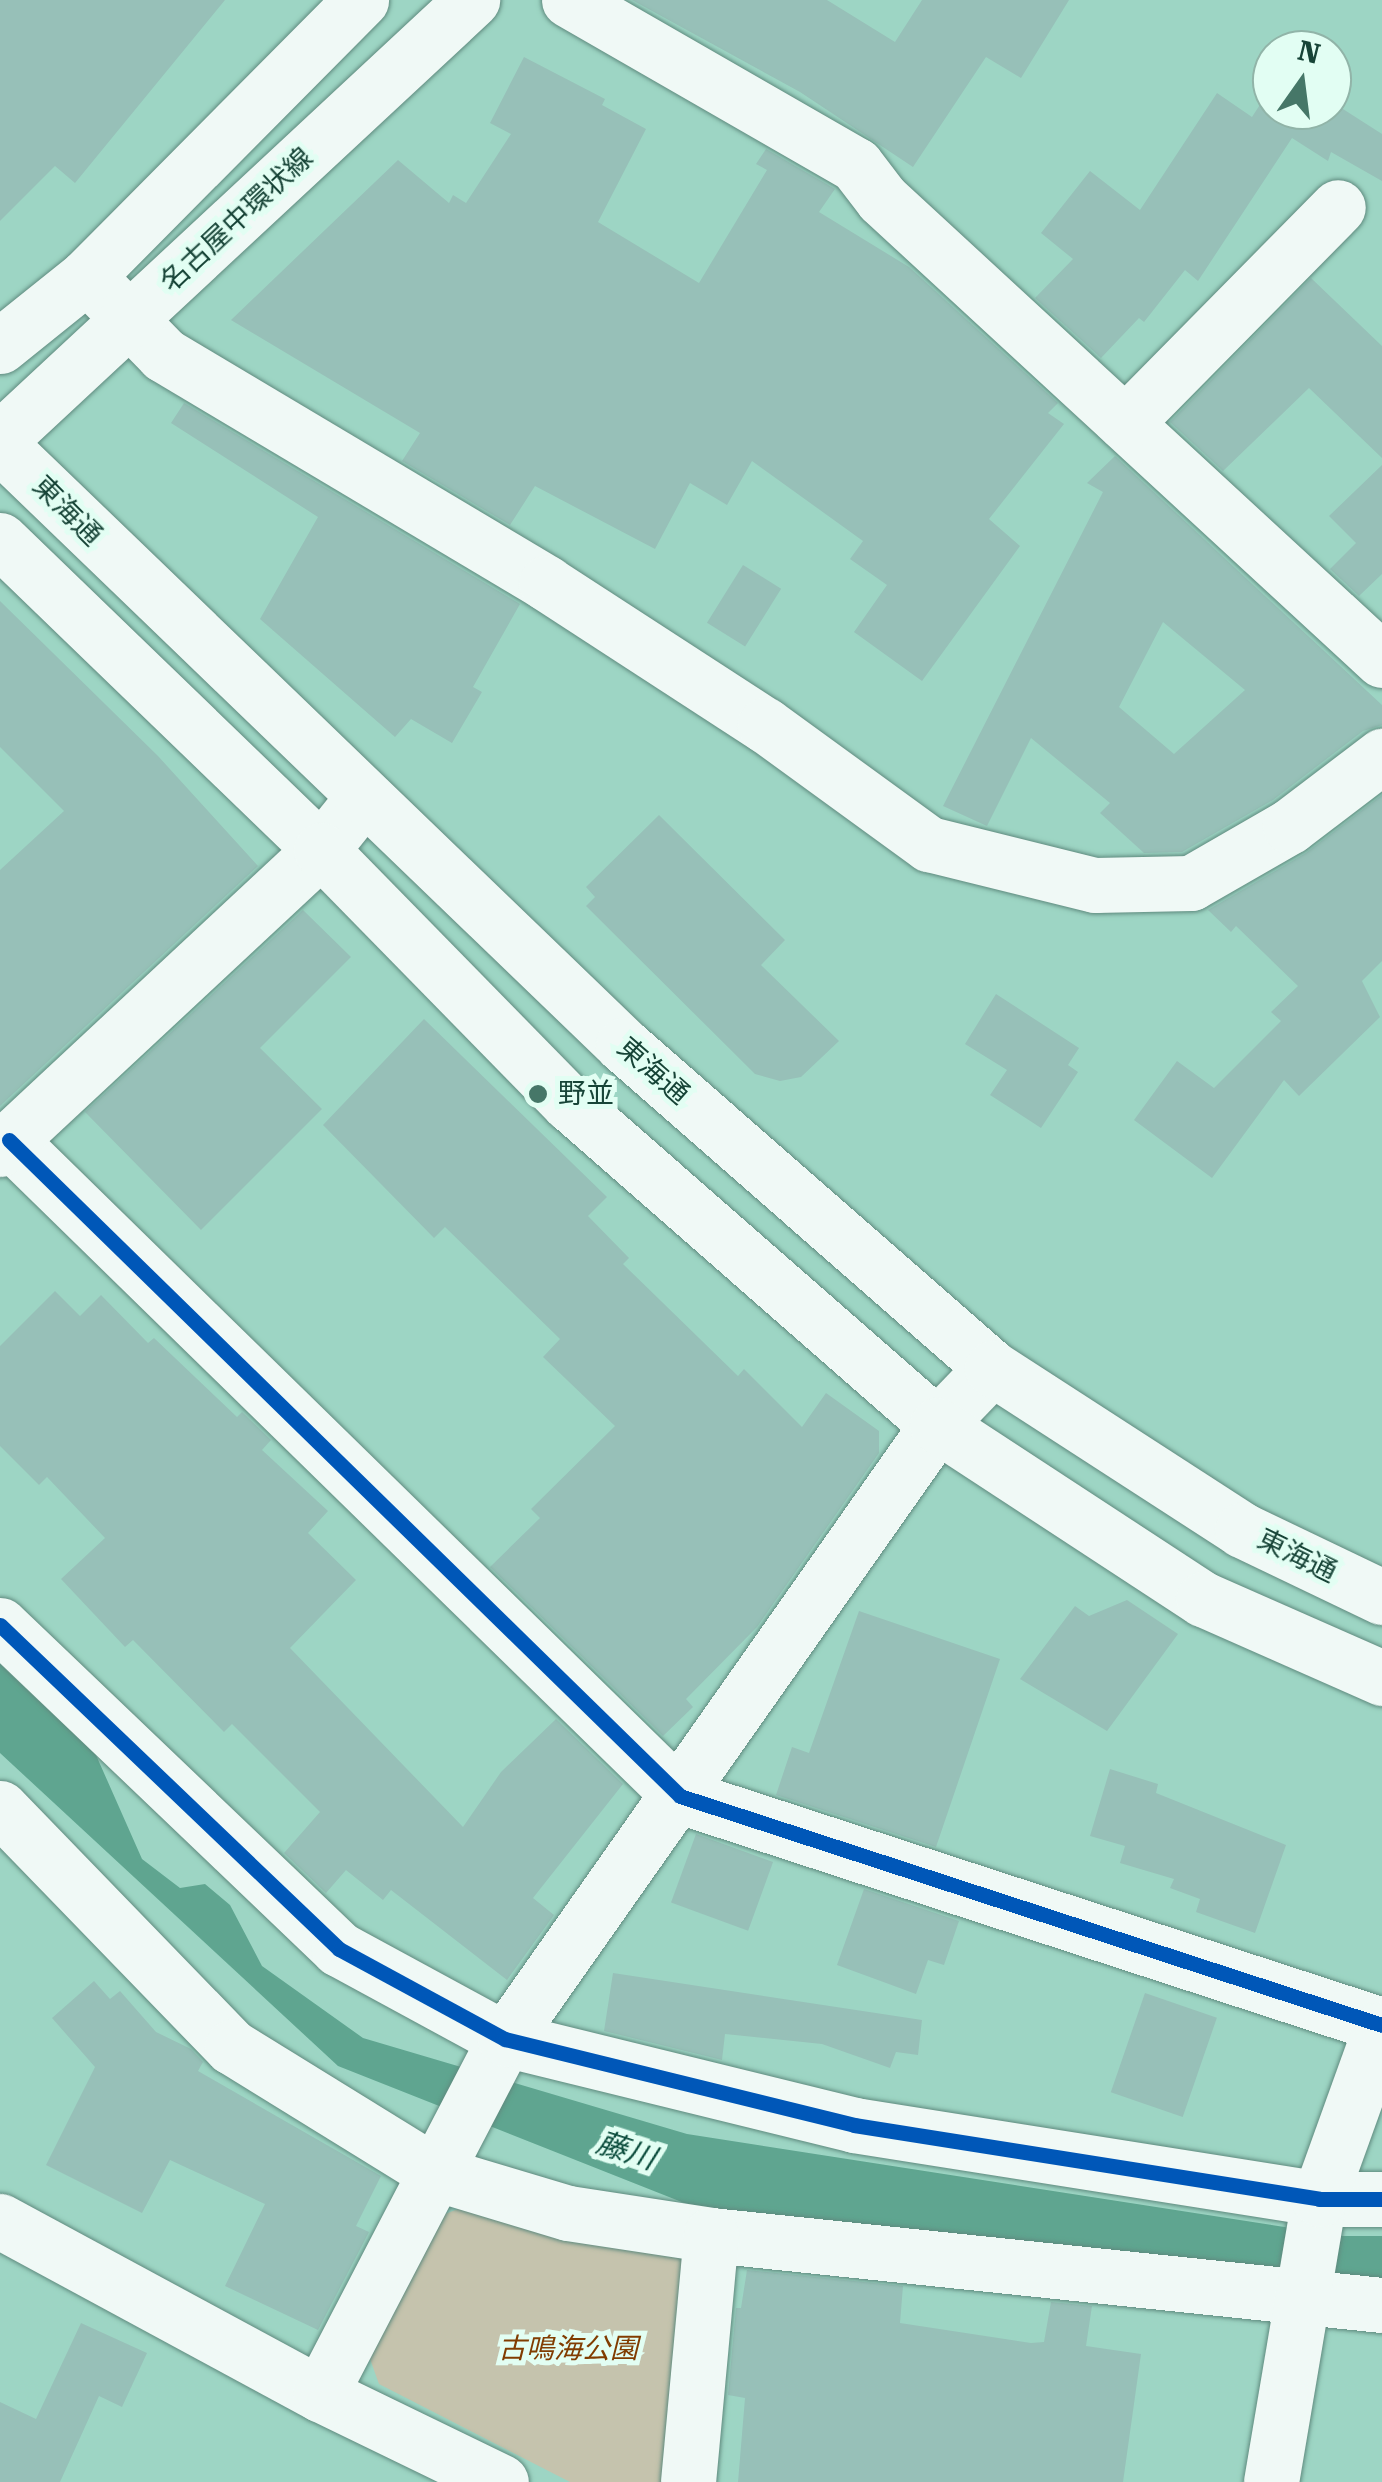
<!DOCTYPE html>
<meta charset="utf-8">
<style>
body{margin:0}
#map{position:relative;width:1382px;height:2482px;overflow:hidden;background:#9dd5c4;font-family:"Roboto Serif","Noto Sans JP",serif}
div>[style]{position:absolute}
.green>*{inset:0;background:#c5c3ad}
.water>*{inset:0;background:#5fa590}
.building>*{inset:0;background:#97c0b8;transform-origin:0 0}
.roads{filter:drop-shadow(0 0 2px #5f8a7e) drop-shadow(0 0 2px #5f8a7e)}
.minor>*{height:55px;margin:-27.5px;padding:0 27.5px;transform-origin:27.5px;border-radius:27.5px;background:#f0f9f6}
.major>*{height:55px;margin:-27.5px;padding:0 27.5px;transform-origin:27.5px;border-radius:27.5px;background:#f0f9f6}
.cycleway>*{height:15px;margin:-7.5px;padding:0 7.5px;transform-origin:7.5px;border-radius:7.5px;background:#0057b8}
.dots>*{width:28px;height:28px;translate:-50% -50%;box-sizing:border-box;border:5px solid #e2fef3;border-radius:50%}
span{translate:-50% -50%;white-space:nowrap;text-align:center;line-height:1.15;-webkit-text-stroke:10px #e2fef3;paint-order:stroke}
.street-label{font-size:28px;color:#174437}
.poi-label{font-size:28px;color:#174437}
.left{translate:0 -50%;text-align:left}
.park-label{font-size:28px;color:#813c01;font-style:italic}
.water-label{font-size:30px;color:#0a4b3b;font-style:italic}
.north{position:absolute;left:1252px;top:30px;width:100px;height:100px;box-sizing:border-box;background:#e2fef3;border:2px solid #91b4a8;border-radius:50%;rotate:14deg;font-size:28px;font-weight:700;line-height:40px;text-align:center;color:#174437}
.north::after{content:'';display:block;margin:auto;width:35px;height:45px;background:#467768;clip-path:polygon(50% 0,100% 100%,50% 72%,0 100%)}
</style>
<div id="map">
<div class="green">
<div style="clip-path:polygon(471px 2204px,674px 2252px,692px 2268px,675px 2482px,570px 2482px,379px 2384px,370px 2359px,445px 2214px)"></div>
</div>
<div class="water">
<div style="clip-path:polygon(0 1664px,96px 1755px,142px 1859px,180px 1888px,205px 1884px,230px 1905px,262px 1966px,363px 2038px,687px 2134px,1342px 2236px,1382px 2236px,1382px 2282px,717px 2216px,338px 2066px,0 1753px)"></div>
</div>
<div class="building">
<div style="clip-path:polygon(0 0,225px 0,75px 183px,55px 166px,0 221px)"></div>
<div style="clip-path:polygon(632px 0,827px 0,895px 42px,922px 0,1069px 0,1021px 78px,986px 57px,913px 167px,800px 92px)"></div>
<div style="clip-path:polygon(524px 57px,605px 99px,602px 105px,646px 129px,598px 222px,699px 283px,767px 170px,756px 164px,766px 149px,835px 189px,819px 212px,909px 267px,1058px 403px,1048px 413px,1064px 424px,989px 519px,1020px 546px,922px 681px,854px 632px,887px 585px,850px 559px,863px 541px,752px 461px,727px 505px,690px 483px,655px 549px,535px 486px,510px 525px,402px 461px,420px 433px,231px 320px,398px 160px,449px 203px,453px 195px,466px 203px,511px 134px,490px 123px)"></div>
<div style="clip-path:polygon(1272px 86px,1272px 110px,1332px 110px,1332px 102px,1382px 134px,1382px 181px,1331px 152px,1328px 161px,1292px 138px,1198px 281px,1185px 270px,1144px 322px,1139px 318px,1101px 358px,1035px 298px,1073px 259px,1041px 233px,1090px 171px,1140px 210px,1217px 93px,1252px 117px)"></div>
<div style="clip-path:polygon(1311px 278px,1382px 346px,1382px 458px,1309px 388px,1223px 471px,1170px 422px)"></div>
<div style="clip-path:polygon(184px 403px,520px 604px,473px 687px,482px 692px,452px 743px,411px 719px,395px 737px,260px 619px,318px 517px,171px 423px)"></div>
<div style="clip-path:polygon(evenodd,1115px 456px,1382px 705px,1382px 725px,1363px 731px,1273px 800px,1182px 852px,1144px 853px,1100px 813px,1110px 803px,1031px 738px,987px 826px,943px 806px,1103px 492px,1087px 483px,1115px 456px,1163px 622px,1245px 690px,1174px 754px,1119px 707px,1163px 622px)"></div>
<div style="clip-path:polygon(1382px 465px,1382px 574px,1359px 596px,1330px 569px,1356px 543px,1329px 516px)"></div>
<div style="left:743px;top:565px;width:45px;height:68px;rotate:32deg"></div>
<div style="clip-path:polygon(0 601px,158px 756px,258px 866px,0 1106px,0 870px,64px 811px,0 747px)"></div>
<div style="clip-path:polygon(1382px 795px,1382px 961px,1362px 981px,1380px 1017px,1299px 1096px,1284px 1080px,1212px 1178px,1134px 1120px,1177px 1061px,1214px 1088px,1281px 1021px,1271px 1012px,1298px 986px,1236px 926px,1231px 932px,1208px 910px,1306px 853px)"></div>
<div style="clip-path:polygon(659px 815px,785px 940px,761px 965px,839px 1041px,801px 1077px,780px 1081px,755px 1074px,586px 906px,595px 897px,586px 887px)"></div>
<div style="clip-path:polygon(303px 910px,351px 957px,260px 1048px,322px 1109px,201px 1230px,85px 1112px)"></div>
<div style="clip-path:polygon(996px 994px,1079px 1048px,1068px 1065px,1078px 1072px,1041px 1128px,990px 1095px,1007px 1070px,965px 1044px)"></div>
<div style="clip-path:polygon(424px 1019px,607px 1197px,588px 1216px,629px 1258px,623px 1264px,738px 1376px,744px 1369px,802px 1427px,826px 1393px,879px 1431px,879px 1453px,757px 1627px,686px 1699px,693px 1707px,663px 1736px,490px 1567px,540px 1518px,531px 1509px,615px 1426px,543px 1357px,560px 1339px,445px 1227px,434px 1238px,323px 1125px)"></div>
<div style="clip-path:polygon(55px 1291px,80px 1316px,101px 1295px,148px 1343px,154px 1338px,237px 1417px,242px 1412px,271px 1440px,262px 1450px,328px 1511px,308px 1533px,356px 1580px,290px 1648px,463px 1827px,501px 1772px,556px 1719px,623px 1784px,533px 1898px,554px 1915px,507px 1980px,391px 1890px,383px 1900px,346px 1870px,326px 1893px,284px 1853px,320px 1812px,232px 1724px,224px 1732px,133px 1640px,125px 1647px,61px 1579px,105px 1538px,47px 1477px,39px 1485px,0 1446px,0 1346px)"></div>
<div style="clip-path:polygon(1127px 1600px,1178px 1634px,1107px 1731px,1020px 1679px,1075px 1606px,1089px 1616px)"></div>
<div style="clip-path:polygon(859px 1611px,1000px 1659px,936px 1847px,776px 1795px,792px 1747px,809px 1753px)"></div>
<div style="clip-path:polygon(1110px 1769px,1158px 1784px,1156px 1793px,1286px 1845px,1255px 1933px,1196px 1912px,1200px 1899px,1170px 1888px,1174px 1879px,1120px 1863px,1125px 1846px,1090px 1836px)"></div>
<div style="left:696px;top:1834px;width:82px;height:73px;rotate:20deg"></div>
<div style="clip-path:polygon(864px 1889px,959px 1921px,944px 1965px,928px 1960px,916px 1994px,837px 1965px)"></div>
<div style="clip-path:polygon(613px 1973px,922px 2020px,918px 2055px,896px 2052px,890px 2068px,822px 2044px,725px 2034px,722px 2060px,604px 2031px)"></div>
<div style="clip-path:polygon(94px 1981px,110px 1999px,120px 1991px,156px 2032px,191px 2049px,203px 2062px,198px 2071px,381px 2176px,356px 2226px,369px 2232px,318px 2330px,225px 2286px,265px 2204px,170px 2160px,142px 2213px,46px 2165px,95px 2067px,52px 2018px)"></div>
<div style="left:1145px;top:1993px;width:76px;height:105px;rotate:19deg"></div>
<div style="clip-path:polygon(747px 2270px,903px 2286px,900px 2323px,1031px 2343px,1044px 2342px,1051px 2302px,1092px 2306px,1086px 2346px,1141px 2354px,1123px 2482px,738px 2482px,745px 2398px,728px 2395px,736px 2308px,741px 2308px)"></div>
<div style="clip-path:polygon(81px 2323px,147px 2353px,122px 2407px,99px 2396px,60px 2482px,0 2482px,0 2402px,36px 2419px)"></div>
</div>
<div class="roads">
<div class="minor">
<div style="left:569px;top:0;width:331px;rotate:29.9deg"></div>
<div style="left:856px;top:165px;width:43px;rotate:52.6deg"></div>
<div style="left:882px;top:199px;width:680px;rotate:42.68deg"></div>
<div style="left:87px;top:276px;width:110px;rotate:45.7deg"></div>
<div style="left:164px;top:355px;width:445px;rotate:30.8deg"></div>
<div style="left:546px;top:583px;width:261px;rotate:33deg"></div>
<div style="left:765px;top:725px;width:203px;rotate:36deg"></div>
<div style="left:929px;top:844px;width:171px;rotate:13.9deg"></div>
<div style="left:1095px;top:885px;width:96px;rotate:-1.2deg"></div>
<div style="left:1191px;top:883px;width:114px;rotate:-29.9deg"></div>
<div style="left:1290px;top:826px;width:116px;rotate:-37.3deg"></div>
<div style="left:1125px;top:423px;width:303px;rotate:-45.4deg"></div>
<div style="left:9px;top:1140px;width:938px;rotate:44.35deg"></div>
<div style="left:680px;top:1796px;width:738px;rotate:18.07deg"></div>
<div style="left:0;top:1149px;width:439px;rotate:-43deg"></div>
<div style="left:321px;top:850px;width:64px;rotate:-51.3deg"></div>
<div style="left:0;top:1625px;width:469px;rotate:43.7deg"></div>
<div style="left:339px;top:1949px;width:189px;rotate:28.5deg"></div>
<div style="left:505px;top:2039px;width:359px;rotate:13.8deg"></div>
<div style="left:854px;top:2125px;width:471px;rotate:9deg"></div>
<div style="left:1319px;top:2199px;width:63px"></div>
<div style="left:0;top:1808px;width:333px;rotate:45.9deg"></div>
<div style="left:232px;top:2047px;width:242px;rotate:31.7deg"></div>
<div style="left:438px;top:2174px;width:136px;rotate:16.7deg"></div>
<div style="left:568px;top:2213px;width:145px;rotate:8.7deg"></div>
<div style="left:711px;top:2235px;width:675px;rotate:5.96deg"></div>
<div style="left:0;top:2221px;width:364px;rotate:28.4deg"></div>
<div style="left:320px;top:2394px;width:201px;rotate:25.9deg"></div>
<div style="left:320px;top:2394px;width:400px;rotate:-62.5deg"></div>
<div style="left:505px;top:2039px;width:751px;rotate:-54.87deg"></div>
<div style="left:937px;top:1425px;width:79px;rotate:-46deg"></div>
<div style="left:688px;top:2482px;width:248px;rotate:-84.7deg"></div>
<div style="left:1271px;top:2482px;width:287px;rotate:-80.4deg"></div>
<div style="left:1319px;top:2199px;width:180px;rotate:-70.2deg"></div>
</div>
<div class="major">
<div style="left:0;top:346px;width:112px;rotate:-38.8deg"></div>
<div style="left:87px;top:276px;width:389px;rotate:-45.2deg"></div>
<div style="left:0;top:439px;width:645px;rotate:-42.93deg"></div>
<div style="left:0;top:445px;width:865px;rotate:43.92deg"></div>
<div style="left:623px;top:1045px;width:490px;rotate:41.2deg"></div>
<div style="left:992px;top:1368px;width:298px;rotate:32.9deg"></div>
<div style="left:1242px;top:1530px;width:155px;rotate:25.6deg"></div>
<div style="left:0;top:540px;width:446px;rotate:44deg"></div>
<div style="left:321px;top:850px;width:354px;rotate:45.6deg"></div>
<div style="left:569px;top:1103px;width:489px;rotate:41.2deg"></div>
<div style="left:937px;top:1425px;width:318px;rotate:33.2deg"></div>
<div style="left:1203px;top:1599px;width:196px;rotate:23.8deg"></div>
</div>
</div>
<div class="cycleway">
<div style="left:9px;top:1140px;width:938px;rotate:44.35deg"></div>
<div style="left:680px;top:1796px;width:738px;rotate:18.07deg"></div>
<div style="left:0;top:1625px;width:469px;rotate:43.7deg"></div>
<div style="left:339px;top:1949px;width:189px;rotate:28.5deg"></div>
<div style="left:505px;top:2039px;width:359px;rotate:13.8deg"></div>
<div style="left:854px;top:2125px;width:471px;rotate:9deg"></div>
<div style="left:1319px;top:2199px;width:63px"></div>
</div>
<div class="dots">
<div style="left:538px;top:1094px;background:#467768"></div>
</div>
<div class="street-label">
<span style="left:237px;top:220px;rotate:-43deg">名古屋中環状線</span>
<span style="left:67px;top:511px;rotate:45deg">東海通</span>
<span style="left:653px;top:1071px;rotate:41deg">東海通</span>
<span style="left:1297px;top:1556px;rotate:26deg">東海通</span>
</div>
<div class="poi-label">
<span class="left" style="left:558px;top:1094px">野並</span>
</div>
<div class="park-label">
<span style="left:568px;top:2349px">古鳴海公園</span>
</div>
<div class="water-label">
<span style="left:626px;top:2151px;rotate:18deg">藤川</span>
</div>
<div class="north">N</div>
</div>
